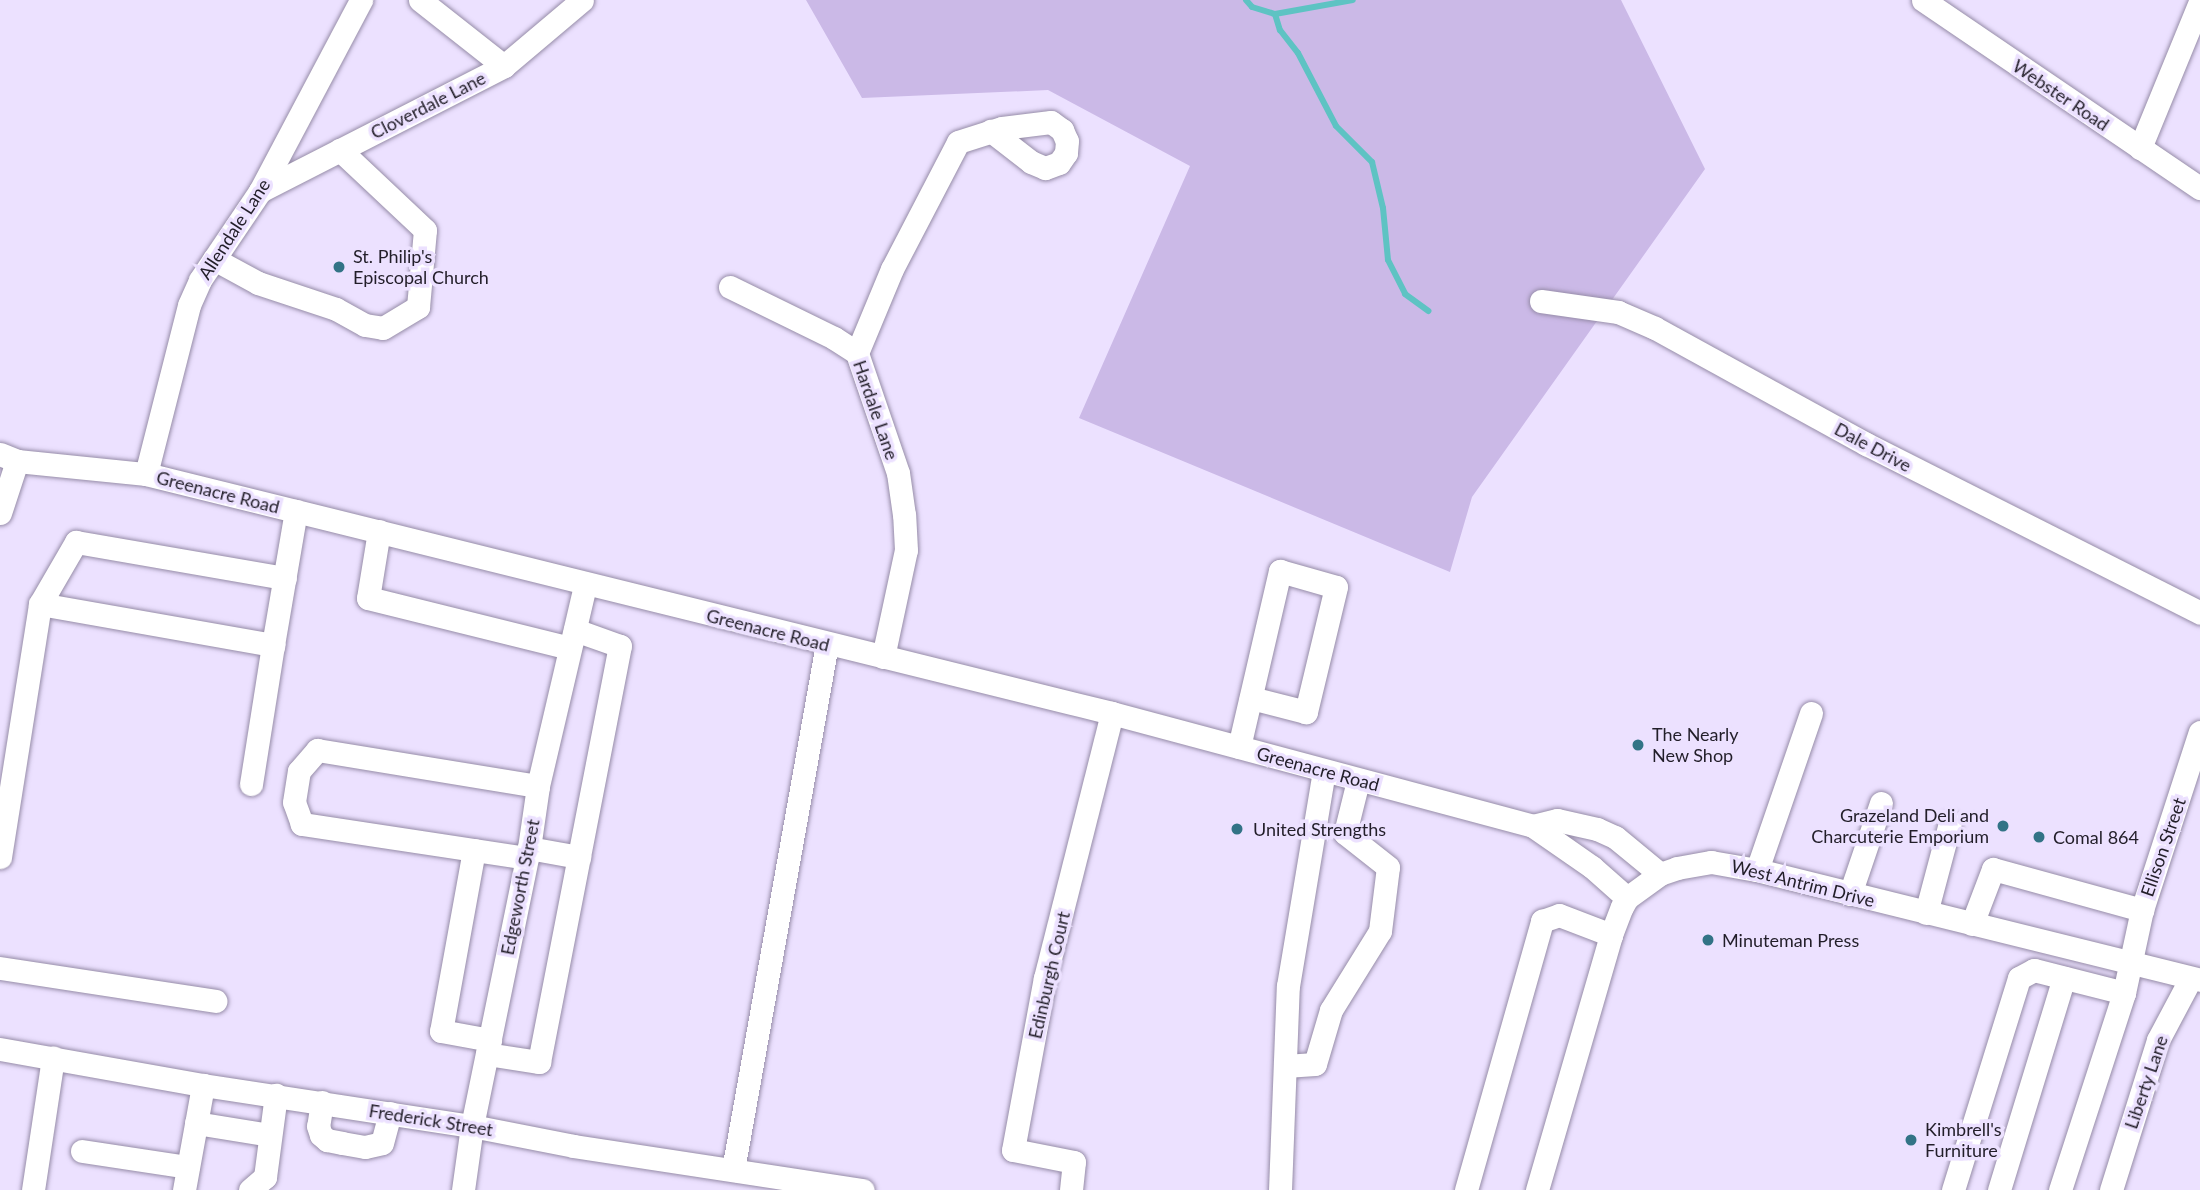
<!DOCTYPE html>
<style>
body{margin:0}
#map{position:relative;width:2200px;height:1190px;overflow:hidden;background:#ece1ff;font-family:Lato,sans-serif}
div>[style]{position:absolute}
.green>*{inset:0;background:#cbb9e7}
.stream>*{height:6px;margin:-3px;padding:0 3px;transform-origin:3px;border-radius:3px;background:#5ec3c3}
.roads{filter:drop-shadow(0 0 2px #968ca8) drop-shadow(0 0 2px #968ca8)}
.minor>*{height:23px;margin:-11.5px;padding:0 11.5px;transform-origin:11.5px;border-radius:11.5px;background:#fff}
.dots>*{width:19px;height:19px;translate:-50% -50%;box-sizing:border-box;border:4px solid #ece1ff;border-radius:50%}
span{translate:-50% -50%;white-space:nowrap;text-align:center;line-height:1.15;-webkit-text-stroke:7px #ece1ff;paint-order:stroke}
.street-label{font-size:18px;color:#221e29}
.poi-label{font-size:18px;color:#221e29}
.left{translate:0 -50%;text-align:left}
.right{translate:-100% -50%;text-align:right}
</style>
<div id="map">
<div class="green">
<div style="clip-path:polygon(806px 0,1621px 0,1705px 169px,1472px 497px,1450px 572px,1079px 418px,1190px 166px,1048px 90px,862px 98px)"></div>
</div>
<div class="stream">
<div style="left:1246px;top:0;width:9px;rotate:49deg"></div>
<div style="left:1252px;top:7px;width:24px;rotate:17deg"></div>
<div style="left:1275px;top:14px;width:79px;rotate:-10.2deg"></div>
<div style="left:1275px;top:14px;width:17px;rotate:73deg"></div>
<div style="left:1280px;top:30px;width:29px;rotate:52deg"></div>
<div style="left:1298px;top:53px;width:82px;rotate:62.5deg"></div>
<div style="left:1336px;top:126px;width:51px;rotate:45deg"></div>
<div style="left:1372px;top:162px;width:47px;rotate:76.6deg"></div>
<div style="left:1383px;top:208px;width:52px;rotate:84.5deg"></div>
<div style="left:1388px;top:260px;width:38px;rotate:63deg"></div>
<div style="left:1405px;top:294px;width:29px;rotate:36deg"></div>
</div>
<div class="roads">
<div class="minor">
<div style="left:420px;top:0;width:107px;rotate:38.2deg"></div>
<div style="left:1923px;top:0;width:335px;rotate:34.2deg"></div>
<div style="left:2140px;top:148px;width:158px;rotate:-67.7deg"></div>
<div style="left:260px;top:191px;width:274px;rotate:-27.1deg"></div>
<div style="left:504px;top:66px;width:102px;rotate:-40.2deg"></div>
<div style="left:214px;top:259px;width:50px;rotate:28.6deg"></div>
<div style="left:258px;top:283px;width:82px;rotate:18.4deg"></div>
<div style="left:336px;top:309px;width:33px;rotate:29deg"></div>
<div style="left:365px;top:325px;width:18px;rotate:9deg"></div>
<div style="left:383px;top:328px;width:41px;rotate:-31deg"></div>
<div style="left:418px;top:307px;width:77px;rotate:-84.8deg"></div>
<div style="left:425px;top:230px;width:117px;rotate:-136.7deg"></div>
<div style="left:730px;top:287px;width:116px;rotate:26.1deg"></div>
<div style="left:834px;top:338px;width:27px;rotate:33deg"></div>
<div style="left:1541px;top:301px;width:78px;rotate:8.1deg"></div>
<div style="left:1618px;top:312px;width:40px;rotate:23.4deg"></div>
<div style="left:1655px;top:328px;width:241px;rotate:28.8deg"></div>
<div style="left:1866px;top:444px;width:374px;rotate:26.8deg"></div>
<div style="left:0;top:454px;width:18px;rotate:22deg"></div>
<div style="left:17px;top:461px;width:130px;rotate:5.8deg"></div>
<div style="left:146px;top:474px;width:995px;rotate:13.9deg"></div>
<div style="left:1112px;top:713px;width:436px;rotate:15deg"></div>
<div style="left:1533px;top:826px;width:72px;rotate:34.8deg"></div>
<div style="left:1592px;top:867px;width:47px;rotate:41.5deg"></div>
<div style="left:146px;top:474px;width:174px;rotate:-75.7deg"></div>
<div style="left:189px;top:305px;width:27px;rotate:-66deg"></div>
<div style="left:200px;top:280px;width:107px;rotate:-56deg"></div>
<div style="left:260px;top:191px;width:216px;rotate:-62.1deg"></div>
<div style="left:0;top:513px;width:55px;rotate:-71.9deg"></div>
<div style="left:379px;top:531px;width:68px;rotate:99.3deg"></div>
<div style="left:368px;top:598px;width:208px;rotate:13.9deg"></div>
<div style="left:40px;top:604px;width:72px;rotate:-59.9deg"></div>
<div style="left:76px;top:542px;width:212px;rotate:9.8deg"></div>
<div style="left:883px;top:657px;width:109px;rotate:-77.9deg"></div>
<div style="left:906px;top:550px;width:35px;rotate:-93deg"></div>
<div style="left:904px;top:515px;width:42px;rotate:-98.1deg"></div>
<div style="left:898px;top:473px;width:127px;rotate:-108.9deg"></div>
<div style="left:857px;top:353px;width:91px;rotate:-67.4deg"></div>
<div style="left:892px;top:269px;width:143px;rotate:-62.5deg"></div>
<div style="left:958px;top:142px;width:46px;rotate:-17.7deg"></div>
<div style="left:1002px;top:128px;width:49px;rotate:-7deg"></div>
<div style="left:1051px;top:122px;width:14px;rotate:36deg"></div>
<div style="left:1062px;top:130px;width:12px;rotate:66deg"></div>
<div style="left:1067px;top:141px;width:12px;rotate:95deg"></div>
<div style="left:1066px;top:153px;width:12px;rotate:125deg"></div>
<div style="left:1059px;top:163px;width:15px;rotate:160deg"></div>
<div style="left:1045px;top:168px;width:15px;rotate:-157deg"></div>
<div style="left:1031px;top:162px;width:51px;rotate:-142.2deg"></div>
<div style="left:1239px;top:747px;width:181px;rotate:-76.9deg"></div>
<div style="left:1280px;top:571px;width:58px;rotate:15.9deg"></div>
<div style="left:1336px;top:587px;width:129px;rotate:103.5deg"></div>
<div style="left:1306px;top:712px;width:57px;rotate:-165.7deg"></div>
<div style="left:251px;top:784px;width:141px;rotate:-81deg"></div>
<div style="left:1533px;top:826px;width:25px;rotate:-14deg"></div>
<div style="left:1557px;top:820px;width:41px;rotate:12.7deg"></div>
<div style="left:1597px;top:829px;width:20px;rotate:24deg"></div>
<div style="left:1615px;top:837px;width:58px;rotate:39.4deg"></div>
<div style="left:529px;top:848px;width:51px;rotate:10.2deg"></div>
<div style="left:474px;top:850px;width:184px;rotate:100.3deg"></div>
<div style="left:441px;top:1031px;width:50px;rotate:10.4deg"></div>
<div style="left:0;top:857px;width:256px;rotate:-81deg"></div>
<div style="left:40px;top:604px;width:237px;rotate:10deg"></div>
<div style="left:273px;top:645px;width:136px;rotate:-80.3deg"></div>
<div style="left:527px;top:858px;width:228px;rotate:-171.4deg"></div>
<div style="left:302px;top:824px;width:23px;rotate:-110deg"></div>
<div style="left:294px;top:802px;width:31px;rotate:-81deg"></div>
<div style="left:299px;top:771px;width:28px;rotate:-49deg"></div>
<div style="left:317px;top:750px;width:224px;rotate:9.3deg"></div>
<div style="left:1757px;top:870px;width:166px;rotate:-71deg"></div>
<div style="left:1850px;top:894px;width:96px;rotate:-71.2deg"></div>
<div style="left:1926px;top:913px;width:93px;rotate:-75.1deg"></div>
<div style="left:1972px;top:924px;width:59px;rotate:-69.1deg"></div>
<div style="left:1993px;top:869px;width:155px;rotate:15.4deg"></div>
<div style="left:0;top:968px;width:218px;rotate:8.7deg"></div>
<div style="left:0;top:1049px;width:206px;rotate:10.1deg"></div>
<div style="left:203px;top:1085px;width:272px;rotate:8.7deg"></div>
<div style="left:472px;top:1126px;width:104px;rotate:11.1deg"></div>
<div style="left:574px;top:1146px;width:292px;rotate:8.7deg"></div>
<div style="left:487px;top:1054px;width:53px;rotate:8.7deg"></div>
<div style="left:539px;top:1062px;width:424px;rotate:-79deg"></div>
<div style="left:620px;top:646px;width:48px;rotate:-160.4deg"></div>
<div style="left:1285px;top:1066px;width:30px;rotate:-4deg"></div>
<div style="left:1315px;top:1064px;width:56px;rotate:-73.5deg"></div>
<div style="left:1331px;top:1010px;width:93px;rotate:-58.2deg"></div>
<div style="left:1380px;top:931px;width:64px;rotate:-82.9deg"></div>
<div style="left:1388px;top:867px;width:55px;rotate:-141.7deg"></div>
<div style="left:1345px;top:833px;width:54px;rotate:-76deg"></div>
<div style="left:322px;top:1102px;width:24px;rotate:99deg"></div>
<div style="left:318px;top:1126px;width:9px;rotate:72deg"></div>
<div style="left:321px;top:1135px;width:8px;rotate:40deg"></div>
<div style="left:327px;top:1140px;width:15px;rotate:11deg"></div>
<div style="left:342px;top:1143px;width:23px;rotate:10deg"></div>
<div style="left:365px;top:1147px;width:17px;rotate:-13deg"></div>
<div style="left:382px;top:1143px;width:31px;rotate:-75deg"></div>
<div style="left:196px;top:1123px;width:75px;rotate:9.2deg"></div>
<div style="left:82px;top:1151px;width:107px;rotate:8.6deg"></div>
<div style="left:733px;top:1170px;width:534px;rotate:-79.87deg"></div>
<div style="left:33px;top:1190px;width:134px;rotate:-81.4deg"></div>
<div style="left:184px;top:1190px;width:107px;rotate:-79.7deg"></div>
<div style="left:250px;top:1190px;width:20px;rotate:-41deg"></div>
<div style="left:265px;top:1177px;width:83px;rotate:-82.4deg"></div>
<div style="left:463px;top:1190px;width:65px;rotate:-82deg"></div>
<div style="left:472px;top:1126px;width:284px;rotate:-78.4deg"></div>
<div style="left:529px;top:848px;width:63px;rotate:-81.7deg"></div>
<div style="left:538px;top:786px;width:206px;rotate:-76.8deg"></div>
<div style="left:1071px;top:1190px;width:28px;rotate:-84deg"></div>
<div style="left:1074px;top:1162px;width:62px;rotate:-168.9deg"></div>
<div style="left:1013px;top:1150px;width:175px;rotate:-79.5deg"></div>
<div style="left:1045px;top:978px;width:273px;rotate:-75.8deg"></div>
<div style="left:1280px;top:1190px;width:204px;rotate:-87.8deg"></div>
<div style="left:1288px;top:986px;width:217px;rotate:-80.5deg"></div>
<div style="left:1466px;top:1190px;width:280px;rotate:-74.2deg"></div>
<div style="left:1542px;top:921px;width:18px;rotate:-19deg"></div>
<div style="left:1559px;top:915px;width:56px;rotate:21deg"></div>
<div style="left:1537px;top:1190px;width:266px;rotate:-73.8deg"></div>
<div style="left:1611px;top:935px;width:30px;rotate:-69deg"></div>
<div style="left:1622px;top:907px;width:10px;rotate:-61deg"></div>
<div style="left:1627px;top:898px;width:41px;rotate:-36deg"></div>
<div style="left:1660px;top:874px;width:18px;rotate:-19deg"></div>
<div style="left:1677px;top:868px;width:35px;rotate:-10deg"></div>
<div style="left:1711px;top:862px;width:47px;rotate:9.9deg"></div>
<div style="left:1757px;top:870px;width:456px;rotate:13.9deg"></div>
<div style="left:1953px;top:1190px;width:222px;rotate:-72.7deg"></div>
<div style="left:2019px;top:978px;width:17px;rotate:-28deg"></div>
<div style="left:2034px;top:970px;width:93px;rotate:14.3deg"></div>
<div style="left:1999px;top:1190px;width:222px;rotate:-73deg"></div>
<div style="left:2060px;top:1190px;width:207px;rotate:-72deg"></div>
<div style="left:2124px;top:993px;width:85px;rotate:-77.8deg"></div>
<div style="left:2142px;top:910px;width:187px;rotate:-72deg"></div>
<div style="left:2111px;top:1190px;width:157px;rotate:-72.6deg"></div>
<div style="left:2158px;top:1040px;width:70px;rotate:-62deg"></div>
</div>
</div>
<div class="dots">
<div style="left:339px;top:267px;background:#327386"></div>
<div style="left:1638px;top:745px;background:#327386"></div>
<div style="left:2003px;top:826px;background:#327386"></div>
<div style="left:1237px;top:829px;background:#327386"></div>
<div style="left:2039px;top:837px;background:#327386"></div>
<div style="left:1708px;top:940px;background:#327386"></div>
<div style="left:1911px;top:1140px;background:#327386"></div>
</div>
<div class="street-label">
<span style="left:2061px;top:95px;rotate:34deg">Webster Road</span>
<span style="left:428px;top:105px;rotate:-27deg">Cloverdale Lane</span>
<span style="left:234px;top:229px;rotate:-57deg">Allendale Lane</span>
<span style="left:876px;top:410px;rotate:71deg">Hardale Lane</span>
<span style="left:1873px;top:447px;rotate:28deg">Dale Drive</span>
<span style="left:218px;top:492px;rotate:14deg">Greenacre Road</span>
<span style="left:768px;top:630px;rotate:14deg">Greenacre Road</span>
<span style="left:1318px;top:769px;rotate:15deg">Greenacre Road</span>
<span style="left:2163px;top:847px;rotate:-71deg">Ellison Street</span>
<span style="left:1803px;top:883px;rotate:14deg">West Antrim Drive</span>
<span style="left:520px;top:887px;rotate:-79deg">Edgeworth Street</span>
<span style="left:1049px;top:975px;rotate:-77deg">Edinburgh Court</span>
<span style="left:2146px;top:1082px;rotate:-71deg">Liberty Lane</span>
<span style="left:431px;top:1120px;rotate:9deg">Frederick Street</span>
</div>
<div class="poi-label">
<span class="left" style="left:353px;top:267px">St. Philip's<br>Episcopal Church</span>
<span class="left" style="left:1652px;top:745px">The Nearly<br>New Shop</span>
<span class="right" style="left:1989px;top:826px">Grazeland Deli and<br>Charcuterie Emporium</span>
<span class="left" style="left:1253px;top:829px">United Strengths</span>
<span class="left" style="left:2053px;top:837px">Comal 864</span>
<span class="left" style="left:1722px;top:940px">Minuteman Press</span>
<span class="left" style="left:1925px;top:1140px">Kimbrell's<br>Furniture</span>
</div>
</div>
